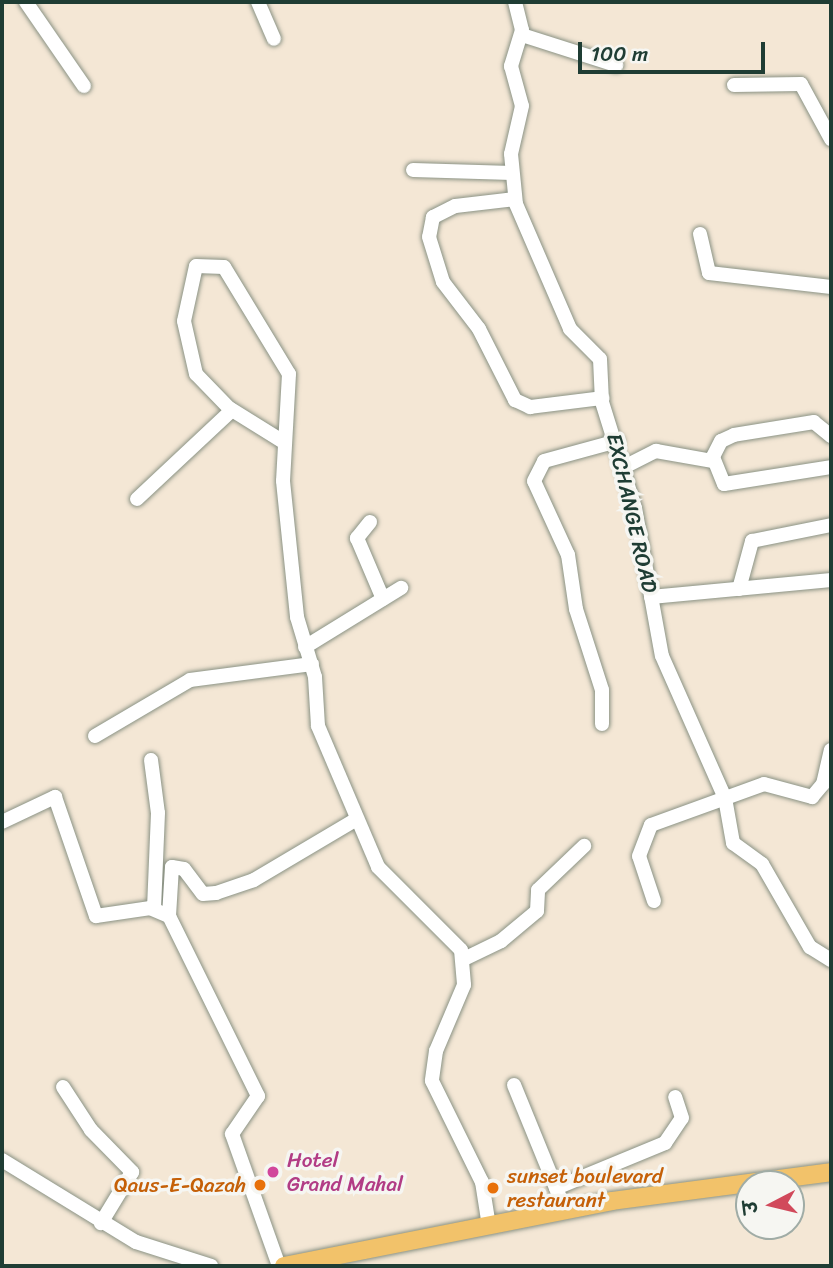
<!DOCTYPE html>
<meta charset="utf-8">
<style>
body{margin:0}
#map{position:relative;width:833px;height:1268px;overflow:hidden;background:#f4e7d5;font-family:Sriracha,"Playpen Sans Deva",sans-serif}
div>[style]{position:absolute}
.roads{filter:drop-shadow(0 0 2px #8a9284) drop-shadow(0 0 2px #8a9284)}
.minor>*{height:14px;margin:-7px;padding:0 7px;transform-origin:7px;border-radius:7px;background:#fff}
.major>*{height:18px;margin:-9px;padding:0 9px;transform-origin:9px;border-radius:9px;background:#f2c26a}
.dots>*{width:19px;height:19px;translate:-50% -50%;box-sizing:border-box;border:4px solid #f6f6f2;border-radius:50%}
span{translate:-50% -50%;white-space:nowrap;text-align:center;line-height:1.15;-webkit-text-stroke:7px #f6f6f2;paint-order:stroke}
.street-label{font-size:21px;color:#1f3d34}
.hotel-label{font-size:21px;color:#b23c85}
.left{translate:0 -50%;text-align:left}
.food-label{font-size:21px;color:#c56008}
.right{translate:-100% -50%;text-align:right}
.frame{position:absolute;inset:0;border:4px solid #1f3d34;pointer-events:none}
.north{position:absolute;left:735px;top:1170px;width:70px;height:70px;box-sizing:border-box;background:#f6f6f2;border:2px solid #a0aca6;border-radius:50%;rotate:263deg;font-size:19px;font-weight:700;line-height:28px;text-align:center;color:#1f3d34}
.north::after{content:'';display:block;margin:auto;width:24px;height:32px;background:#d1495b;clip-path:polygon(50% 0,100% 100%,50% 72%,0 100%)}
.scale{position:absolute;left:578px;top:42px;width:187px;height:32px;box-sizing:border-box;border:4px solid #1f3d34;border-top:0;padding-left:9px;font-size:21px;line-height:24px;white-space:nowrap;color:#1f3d34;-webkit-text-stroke:5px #f6f6f2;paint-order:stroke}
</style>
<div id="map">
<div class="roads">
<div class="minor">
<div style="left:26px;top:2px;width:102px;rotate:55.4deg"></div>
<div style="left:258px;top:2px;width:40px;rotate:66.6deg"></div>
<div style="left:515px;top:2px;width:29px;rotate:76deg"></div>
<div style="left:522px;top:30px;width:38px;rotate:107deg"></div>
<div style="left:511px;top:66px;width:41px;rotate:74.6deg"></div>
<div style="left:522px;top:106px;width:49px;rotate:102.9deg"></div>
<div style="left:511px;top:154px;width:50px;rotate:84.3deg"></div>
<div style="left:516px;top:204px;width:136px;rotate:66.6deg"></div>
<div style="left:570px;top:329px;width:42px;rotate:45deg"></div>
<div style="left:600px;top:359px;width:43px;rotate:87.3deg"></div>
<div style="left:602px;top:402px;width:111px;rotate:72.7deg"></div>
<div style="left:635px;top:508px;width:150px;rotate:79.7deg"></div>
<div style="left:662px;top:656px;width:155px;rotate:66.1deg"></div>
<div style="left:725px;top:798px;width:46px;rotate:79.9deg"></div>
<div style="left:733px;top:843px;width:36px;rotate:36deg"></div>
<div style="left:762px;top:864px;width:96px;rotate:60deg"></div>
<div style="left:810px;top:947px;width:25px;rotate:32deg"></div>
<div style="left:522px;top:35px;width:99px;rotate:17.7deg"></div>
<div style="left:734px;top:85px;width:67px;rotate:-0.9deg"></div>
<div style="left:801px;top:84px;width:63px;rotate:61.4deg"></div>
<div style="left:413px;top:170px;width:99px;rotate:1.7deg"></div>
<div style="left:515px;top:199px;width:60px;rotate:173.3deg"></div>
<div style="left:455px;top:206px;width:25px;rotate:153deg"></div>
<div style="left:433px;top:217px;width:20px;rotate:101deg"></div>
<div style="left:429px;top:237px;width:47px;rotate:72.7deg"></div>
<div style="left:443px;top:282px;width:59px;rotate:52.5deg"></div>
<div style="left:479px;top:329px;width:80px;rotate:63.1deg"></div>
<div style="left:515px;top:400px;width:17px;rotate:25deg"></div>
<div style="left:530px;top:407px;width:73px;rotate:-7.1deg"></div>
<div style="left:700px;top:234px;width:40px;rotate:77deg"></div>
<div style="left:709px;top:273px;width:123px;rotate:6.5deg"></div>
<div style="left:831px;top:436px;width:22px;rotate:-141deg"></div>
<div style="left:814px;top:422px;width:81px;rotate:170.8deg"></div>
<div style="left:734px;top:435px;width:14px;rotate:155deg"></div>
<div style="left:721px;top:441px;width:18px;rotate:117deg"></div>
<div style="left:713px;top:457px;width:29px;rotate:68deg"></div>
<div style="left:724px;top:484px;width:108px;rotate:-9deg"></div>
<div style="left:282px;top:441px;width:62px;rotate:-148.1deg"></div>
<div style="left:229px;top:408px;width:47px;rotate:-134.1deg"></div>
<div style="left:196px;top:374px;width:54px;rotate:-102.8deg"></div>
<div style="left:184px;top:321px;width:56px;rotate:-77.7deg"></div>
<div style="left:196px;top:266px;width:28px;rotate:2deg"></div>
<div style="left:224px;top:267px;width:125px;rotate:58.7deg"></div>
<div style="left:289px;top:374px;width:107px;rotate:93.2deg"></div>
<div style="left:283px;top:481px;width:137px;rotate:84.1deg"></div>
<div style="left:297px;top:617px;width:63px;rotate:73.3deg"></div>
<div style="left:315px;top:677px;width:49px;rotate:86.5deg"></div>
<div style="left:318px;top:726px;width:153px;rotate:66.9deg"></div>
<div style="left:378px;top:867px;width:117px;rotate:45deg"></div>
<div style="left:461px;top:950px;width:35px;rotate:85deg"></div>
<div style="left:464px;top:985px;width:72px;rotate:113deg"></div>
<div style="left:436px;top:1051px;width:30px;rotate:98deg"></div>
<div style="left:432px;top:1081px;width:113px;rotate:63.7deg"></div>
<div style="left:482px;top:1182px;width:45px;rotate:81deg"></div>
<div style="left:624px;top:467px;width:36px;rotate:-27deg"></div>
<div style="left:656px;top:451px;width:58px;rotate:10deg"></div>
<div style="left:137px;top:499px;width:130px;rotate:-43.1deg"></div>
<div style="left:370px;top:522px;width:21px;rotate:129deg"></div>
<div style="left:357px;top:538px;width:66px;rotate:66.9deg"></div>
<div style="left:739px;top:589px;width:50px;rotate:-74.8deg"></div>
<div style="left:752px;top:541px;width:81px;rotate:-11.4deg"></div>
<div style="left:651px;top:597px;width:181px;rotate:-5.4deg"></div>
<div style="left:305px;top:647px;width:113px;rotate:-31.6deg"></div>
<div style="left:602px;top:724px;width:34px;rotate:-90deg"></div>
<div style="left:602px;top:690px;width:85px;rotate:-107.8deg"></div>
<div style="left:576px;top:609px;width:55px;rotate:-98.4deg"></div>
<div style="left:568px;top:555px;width:81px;rotate:-114.7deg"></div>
<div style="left:534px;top:481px;width:22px;rotate:-63deg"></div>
<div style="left:544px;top:461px;width:76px;rotate:-15.3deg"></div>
<div style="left:95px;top:736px;width:110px;rotate:-30.5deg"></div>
<div style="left:190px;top:680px;width:123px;rotate:-7.5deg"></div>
<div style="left:151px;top:760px;width:53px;rotate:82.5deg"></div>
<div style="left:158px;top:813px;width:95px;rotate:92.4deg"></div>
<div style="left:2px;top:822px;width:59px;rotate:-25.3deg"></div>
<div style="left:55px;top:797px;width:126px;rotate:71deg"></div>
<div style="left:96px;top:916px;width:55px;rotate:-8.4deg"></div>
<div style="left:150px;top:908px;width:21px;rotate:23deg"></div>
<div style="left:169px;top:916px;width:201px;rotate:63.7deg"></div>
<div style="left:258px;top:1096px;width:46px;rotate:124.4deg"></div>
<div style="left:232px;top:1134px;width:140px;rotate:70.4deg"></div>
<div style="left:654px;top:901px;width:47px;rotate:-108.4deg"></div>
<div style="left:639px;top:856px;width:33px;rotate:-69deg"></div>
<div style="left:651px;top:825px;width:120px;rotate:-19.9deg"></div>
<div style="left:764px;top:784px;width:50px;rotate:15.2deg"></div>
<div style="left:812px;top:797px;width:17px;rotate:-50deg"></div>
<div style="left:823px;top:784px;width:35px;rotate:-77deg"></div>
<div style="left:169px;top:916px;width:49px;rotate:-86.5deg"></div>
<div style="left:172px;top:867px;width:12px;rotate:9deg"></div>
<div style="left:184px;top:869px;width:31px;rotate:53deg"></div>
<div style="left:203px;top:894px;width:13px;rotate:-4deg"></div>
<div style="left:216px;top:893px;width:40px;rotate:-18.9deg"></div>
<div style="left:254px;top:880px;width:117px;rotate:-30.7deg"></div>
<div style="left:464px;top:959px;width:41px;rotate:-25.9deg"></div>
<div style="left:501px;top:941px;width:47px;rotate:-39.8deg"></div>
<div style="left:537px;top:911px;width:21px;rotate:-87deg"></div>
<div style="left:538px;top:890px;width:64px;rotate:-43.7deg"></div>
<div style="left:514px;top:1085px;width:135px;rotate:67.8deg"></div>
<div style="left:63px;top:1087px;width:51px;rotate:56.9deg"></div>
<div style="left:91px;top:1130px;width:59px;rotate:45.7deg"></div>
<div style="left:132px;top:1172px;width:60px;rotate:121.3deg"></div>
<div style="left:2px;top:1160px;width:157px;rotate:31.5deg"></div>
<div style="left:136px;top:1242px;width:79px;rotate:17.7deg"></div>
<div style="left:556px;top:1188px;width:118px;rotate:-22.4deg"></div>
<div style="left:665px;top:1143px;width:30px;rotate:-56deg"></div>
<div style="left:682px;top:1118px;width:22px;rotate:-108deg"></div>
</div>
<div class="major">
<div style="left:284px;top:1266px;width:334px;rotate:-11.2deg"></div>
<div style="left:612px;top:1201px;width:221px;rotate:-7.5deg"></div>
</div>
</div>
<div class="dots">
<div style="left:273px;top:1172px;background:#d1479c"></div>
<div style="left:260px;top:1185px;background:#e8710a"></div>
<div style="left:493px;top:1188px;background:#e8710a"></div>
</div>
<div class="street-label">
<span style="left:632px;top:513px;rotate:77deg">EXCHANGE ROAD</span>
</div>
<div class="hotel-label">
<span class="left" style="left:287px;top:1172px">Hotel<br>Grand Mahal</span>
</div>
<div class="food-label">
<span class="left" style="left:507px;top:1188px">sunset boulevard<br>restaurant</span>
<span class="right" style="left:246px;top:1185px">Qaus-E-Qazah</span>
</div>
<div class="frame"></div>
<div class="north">उ</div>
<div class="scale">100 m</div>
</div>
